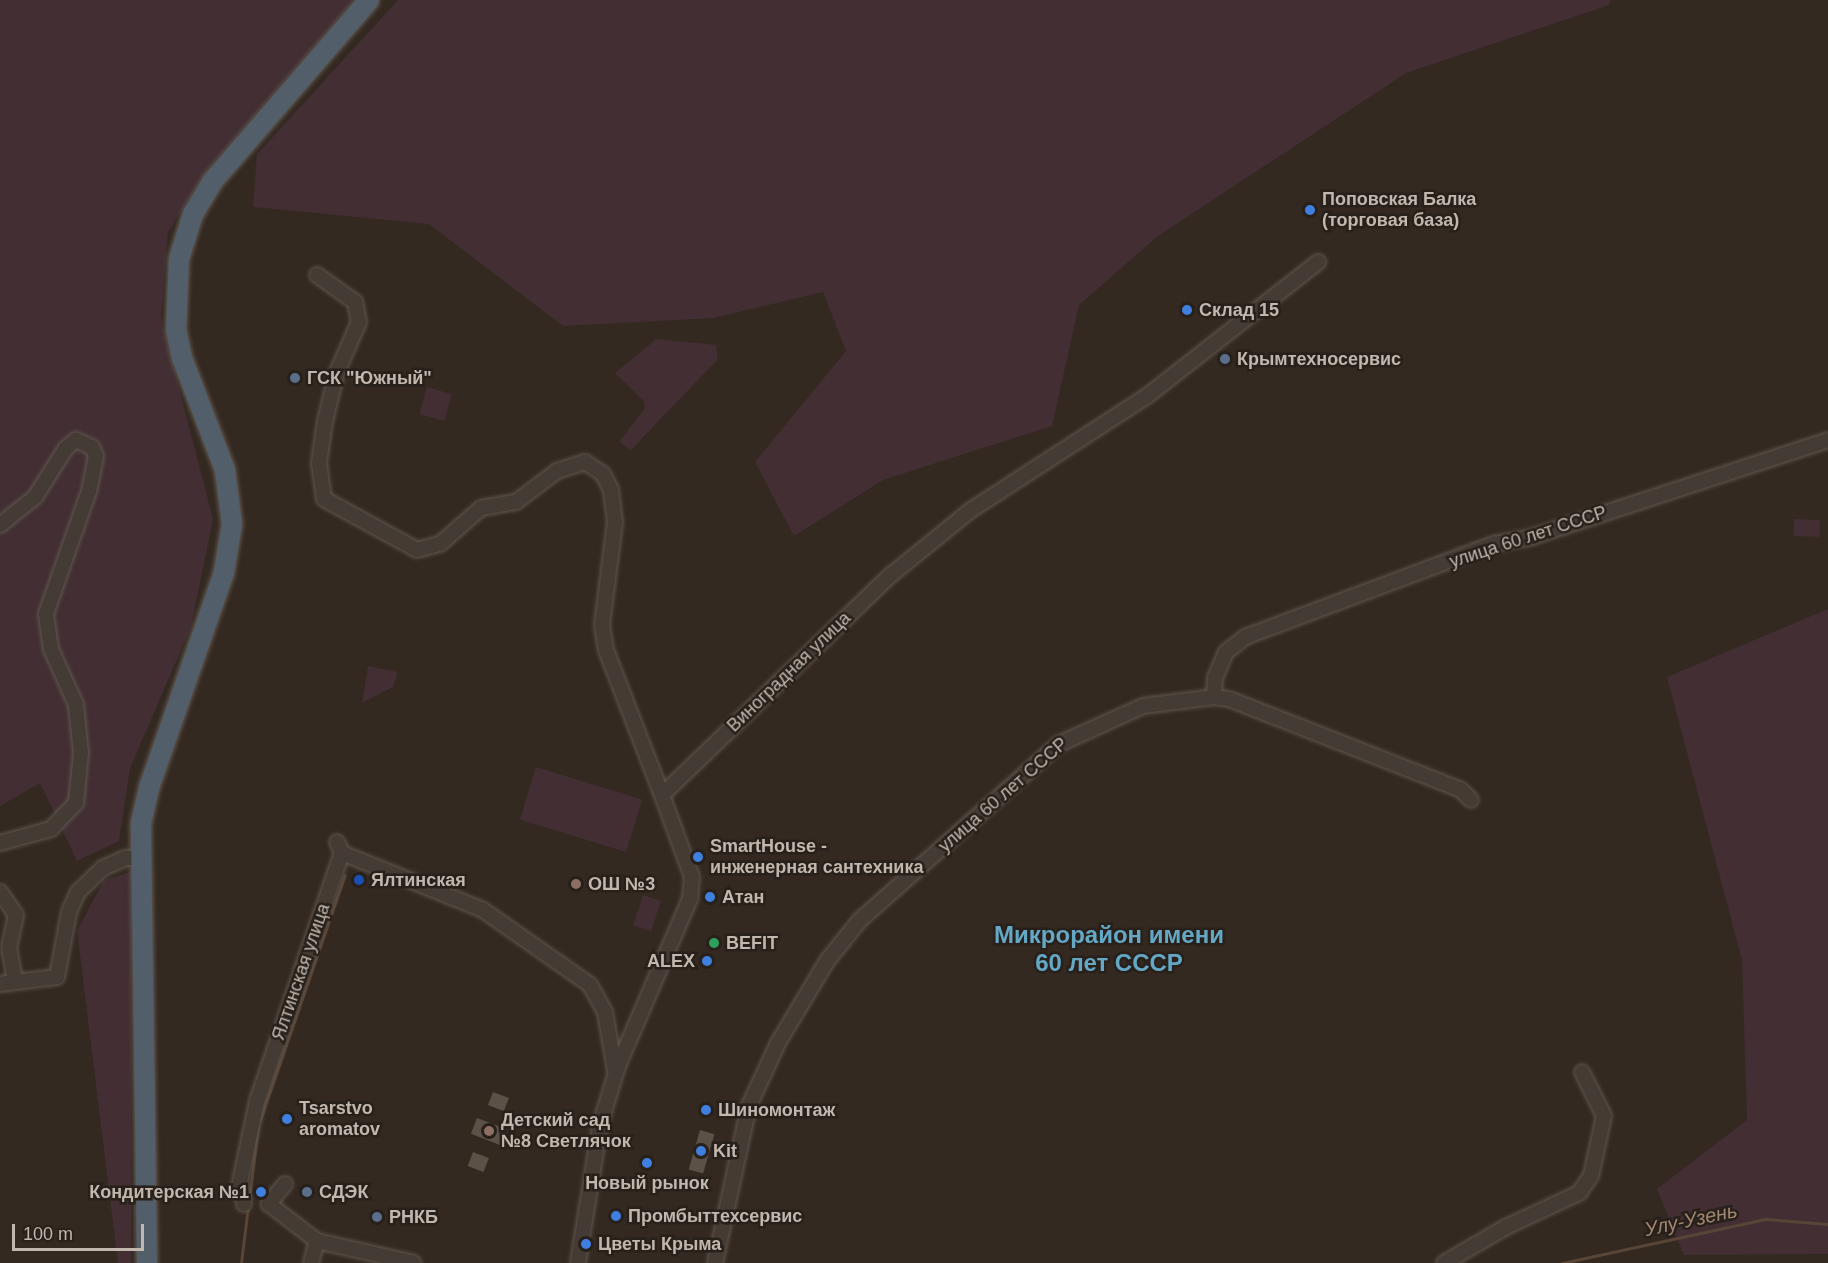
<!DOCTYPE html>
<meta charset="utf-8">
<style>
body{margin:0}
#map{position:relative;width:1828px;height:1263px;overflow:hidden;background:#332921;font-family:Helvetica,sans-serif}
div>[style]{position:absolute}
.green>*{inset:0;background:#422e33;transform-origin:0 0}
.stream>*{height:3px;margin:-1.5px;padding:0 1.5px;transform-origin:1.5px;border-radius:1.5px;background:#584536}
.building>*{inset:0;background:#5c5147;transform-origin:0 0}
.roads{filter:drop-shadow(0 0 2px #5f564e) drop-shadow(0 0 2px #5f564e)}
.minor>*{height:14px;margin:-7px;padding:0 7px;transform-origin:7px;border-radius:7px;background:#443b34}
.highway>*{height:20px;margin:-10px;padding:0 10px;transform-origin:10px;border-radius:10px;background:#525e69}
.dots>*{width:16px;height:16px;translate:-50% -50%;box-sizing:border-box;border:3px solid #28201a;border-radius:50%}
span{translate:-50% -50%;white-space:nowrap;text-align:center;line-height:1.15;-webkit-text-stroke:5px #28201a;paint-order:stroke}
.poi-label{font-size:18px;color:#c1b7ae;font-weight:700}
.left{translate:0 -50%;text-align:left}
.right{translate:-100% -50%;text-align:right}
.street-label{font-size:18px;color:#c1b7ae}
.water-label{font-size:20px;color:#a18671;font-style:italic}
.district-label{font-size:24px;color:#64a8c6;font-weight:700}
.scale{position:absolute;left:12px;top:1224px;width:132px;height:27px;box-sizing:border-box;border:3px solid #c1b7ae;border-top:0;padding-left:8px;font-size:18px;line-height:21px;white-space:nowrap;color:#c1b7ae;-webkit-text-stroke:4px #28201a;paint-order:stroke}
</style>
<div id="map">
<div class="green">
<div style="clip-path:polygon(0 0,354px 0,208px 169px,168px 232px,161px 319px,213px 519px,191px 627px,130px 768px,119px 841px,77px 861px,40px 783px,0 806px)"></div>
<div style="clip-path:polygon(398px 0,1611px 0,1609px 5px,1406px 73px,1158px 236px,1079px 305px,1052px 426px,883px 480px,794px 536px,755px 462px,846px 351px,823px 292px,713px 318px,563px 326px,429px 224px,253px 207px,257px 154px)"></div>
<div style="clip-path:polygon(656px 339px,716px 345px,718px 359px,631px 450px,619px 442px,645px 408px,644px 401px,615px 373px)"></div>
<div style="left:427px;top:387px;width:26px;height:28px;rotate:16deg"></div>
<div style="left:1794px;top:519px;width:26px;height:17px;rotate:2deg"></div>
<div style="clip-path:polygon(1828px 609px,1828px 1254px,1684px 1255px,1657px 1189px,1747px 1120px,1742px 960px,1667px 677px)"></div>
<div style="clip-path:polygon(368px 666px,398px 672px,393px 687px,362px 703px)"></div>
<div style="left:536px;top:767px;width:111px;height:55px;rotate:17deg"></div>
<div style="clip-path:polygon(131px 872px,131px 1263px,118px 1263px,77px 931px,104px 880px)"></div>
<div style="left:643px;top:895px;width:19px;height:32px;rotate:18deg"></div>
</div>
<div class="stream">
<div style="left:260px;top:1120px;width:259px;rotate:-70.9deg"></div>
<div style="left:249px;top:1200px;width:75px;rotate:-83.1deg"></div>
<div style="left:241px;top:1263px;width:57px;rotate:-83deg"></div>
<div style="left:1562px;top:1263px;width:209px;rotate:-12.2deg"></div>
<div style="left:1766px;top:1219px;width:62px;rotate:4.6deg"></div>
</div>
<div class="building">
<div style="left:493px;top:1092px;width:17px;height:14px;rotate:21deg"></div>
<div style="left:477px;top:1118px;width:31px;height:17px;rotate:21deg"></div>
<div style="left:700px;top:1130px;width:15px;height:41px;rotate:16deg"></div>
<div style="left:473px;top:1152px;width:17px;height:15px;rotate:21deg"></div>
</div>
<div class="roads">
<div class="minor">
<div style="left:317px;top:275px;width:47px;rotate:35.4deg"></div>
<div style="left:355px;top:302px;width:20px;rotate:79deg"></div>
<div style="left:359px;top:322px;width:55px;rotate:113.7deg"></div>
<div style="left:337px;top:372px;width:50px;rotate:103.8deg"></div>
<div style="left:325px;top:421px;width:42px;rotate:98.1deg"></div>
<div style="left:319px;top:463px;width:36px;rotate:82deg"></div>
<div style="left:324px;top:499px;width:106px;rotate:28.7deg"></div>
<div style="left:417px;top:550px;width:24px;rotate:-15deg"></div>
<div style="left:440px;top:544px;width:55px;rotate:-41.3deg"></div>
<div style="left:481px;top:508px;width:36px;rotate:-10deg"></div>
<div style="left:516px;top:502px;width:51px;rotate:-37.1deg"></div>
<div style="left:557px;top:471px;width:29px;rotate:-18deg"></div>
<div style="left:585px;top:462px;width:22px;rotate:34deg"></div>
<div style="left:603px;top:474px;width:18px;rotate:63deg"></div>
<div style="left:611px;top:490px;width:32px;rotate:83deg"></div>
<div style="left:615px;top:522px;width:104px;rotate:97.2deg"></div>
<div style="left:602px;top:625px;width:25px;rotate:81deg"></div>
<div style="left:606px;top:650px;width:155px;rotate:68.9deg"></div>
<div style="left:0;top:525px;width:45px;rotate:-38.7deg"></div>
<div style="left:35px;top:497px;width:58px;rotate:-57.7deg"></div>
<div style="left:66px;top:448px;width:13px;rotate:-39deg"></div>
<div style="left:76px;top:440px;width:17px;rotate:24deg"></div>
<div style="left:92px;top:447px;width:10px;rotate:66deg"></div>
<div style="left:96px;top:456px;width:36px;rotate:101deg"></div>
<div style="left:89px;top:491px;width:130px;rotate:109.3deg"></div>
<div style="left:46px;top:614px;width:35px;rotate:82deg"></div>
<div style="left:51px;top:649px;width:61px;rotate:65.9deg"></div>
<div style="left:76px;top:705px;width:48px;rotate:84.1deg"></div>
<div style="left:81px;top:753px;width:50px;rotate:95.7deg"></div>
<div style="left:76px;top:803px;width:36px;rotate:134deg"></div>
<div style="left:51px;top:829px;width:53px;rotate:164.6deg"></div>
<div style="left:1214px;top:697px;width:15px;rotate:8deg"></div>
<div style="left:1229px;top:699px;width:249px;rotate:21.4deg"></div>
<div style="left:1461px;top:790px;width:14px;rotate:45deg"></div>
<div style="left:342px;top:853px;width:152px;rotate:22deg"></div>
<div style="left:483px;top:910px;width:131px;rotate:35deg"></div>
<div style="left:590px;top:985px;width:31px;rotate:61deg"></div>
<div style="left:605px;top:1012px;width:59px;rotate:80.2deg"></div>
<div style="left:0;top:892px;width:28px;rotate:55deg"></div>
<div style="left:16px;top:915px;width:33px;rotate:102deg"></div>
<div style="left:9px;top:947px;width:36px;rotate:80deg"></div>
<div style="left:0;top:984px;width:57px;rotate:-7deg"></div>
<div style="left:57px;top:977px;width:66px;rotate:-79.5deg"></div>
<div style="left:69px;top:912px;width:22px;rotate:-66deg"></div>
<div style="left:78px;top:892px;width:35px;rotate:-44deg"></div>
<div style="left:103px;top:868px;width:24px;rotate:-24deg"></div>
<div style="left:125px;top:858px;width:15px"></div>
<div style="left:285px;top:1184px;width:26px;rotate:129deg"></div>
<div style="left:269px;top:1204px;width:61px;rotate:37.6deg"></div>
<div style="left:317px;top:1241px;width:99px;rotate:12.8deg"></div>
<div style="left:244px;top:1204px;width:22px;rotate:-100deg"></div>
<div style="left:240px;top:1182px;width:83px;rotate:-78.1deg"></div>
<div style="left:257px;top:1101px;width:262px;rotate:-71.1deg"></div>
<div style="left:342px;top:853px;width:12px;rotate:-114deg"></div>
<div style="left:311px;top:1263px;width:23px;rotate:-75deg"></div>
<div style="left:578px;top:1263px;width:140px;rotate:-80.9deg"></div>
<div style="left:600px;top:1125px;width:62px;rotate:-73deg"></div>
<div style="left:618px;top:1066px;width:182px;rotate:-66.7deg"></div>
<div style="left:690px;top:899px;width:22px;rotate:-85deg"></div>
<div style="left:692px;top:877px;width:87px;rotate:-110.1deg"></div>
<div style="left:662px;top:795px;width:318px;rotate:-43.9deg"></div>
<div style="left:891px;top:575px;width:103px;rotate:-39.1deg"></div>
<div style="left:971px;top:510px;width:208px;rotate:-32.9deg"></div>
<div style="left:1146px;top:397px;width:219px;rotate:-38.1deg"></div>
<div style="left:715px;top:1263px;width:161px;rotate:-77.8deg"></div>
<div style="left:749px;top:1106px;width:69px;rotate:-65.3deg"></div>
<div style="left:778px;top:1043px;width:96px;rotate:-59.1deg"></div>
<div style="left:827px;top:961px;width:53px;rotate:-51.2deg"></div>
<div style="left:860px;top:920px;width:266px;rotate:-41.5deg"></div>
<div style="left:1059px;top:744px;width:92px;rotate:-24.3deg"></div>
<div style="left:1143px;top:706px;width:72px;rotate:-7.2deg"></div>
<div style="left:1214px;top:697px;width:19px;rotate:-87deg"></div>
<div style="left:1215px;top:678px;width:28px;rotate:-67deg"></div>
<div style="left:1226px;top:652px;width:24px;rotate:-38deg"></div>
<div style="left:1245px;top:637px;width:266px;rotate:-20.5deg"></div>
<div style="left:1494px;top:544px;width:39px;rotate:-10deg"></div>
<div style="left:1532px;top:537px;width:311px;rotate:-18.1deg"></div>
<div style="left:1444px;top:1263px;width:72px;rotate:-30.1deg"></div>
<div style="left:1506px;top:1227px;width:81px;rotate:-25deg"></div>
<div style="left:1579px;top:1193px;width:21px;rotate:-55deg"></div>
<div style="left:1591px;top:1176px;width:61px;rotate:-77.8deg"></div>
<div style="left:1604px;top:1116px;width:49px;rotate:-116.6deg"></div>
</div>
<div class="highway">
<div style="left:147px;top:1263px;width:440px;rotate:-90.8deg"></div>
<div style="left:141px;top:823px;width:39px;rotate:-77deg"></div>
<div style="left:150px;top:785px;width:225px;rotate:-70.8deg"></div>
<div style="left:224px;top:572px;width:49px;rotate:-80.5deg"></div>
<div style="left:232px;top:524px;width:54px;rotate:-97.4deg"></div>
<div style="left:225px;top:470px;width:120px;rotate:-111deg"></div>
<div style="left:182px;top:358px;width:29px;rotate:-102deg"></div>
<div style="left:176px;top:330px;width:71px;rotate:-87.6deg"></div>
<div style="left:179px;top:259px;width:47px;rotate:-72.7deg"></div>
<div style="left:193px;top:214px;width:37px;rotate:-59deg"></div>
<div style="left:212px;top:182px;width:240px;rotate:-49.2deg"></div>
</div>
</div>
<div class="dots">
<div style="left:1310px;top:210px;background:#3f7fe0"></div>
<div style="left:1187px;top:310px;background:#3f7fe0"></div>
<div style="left:1225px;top:359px;background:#5c6f8a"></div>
<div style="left:295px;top:378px;background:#5c6f8a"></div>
<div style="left:698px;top:857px;background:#3f7fe0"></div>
<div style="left:359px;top:880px;background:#1a4fb4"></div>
<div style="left:576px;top:884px;background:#8d6e63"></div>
<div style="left:710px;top:897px;background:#3f7fe0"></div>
<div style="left:714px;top:943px;background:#2e9e5b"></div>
<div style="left:707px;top:961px;background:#3f7fe0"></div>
<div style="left:706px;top:1110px;background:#3f7fe0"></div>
<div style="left:287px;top:1119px;background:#3f7fe0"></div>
<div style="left:489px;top:1131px;background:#8d6e63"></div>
<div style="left:701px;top:1151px;background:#3f7fe0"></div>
<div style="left:647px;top:1163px;background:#3f7fe0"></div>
<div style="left:261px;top:1192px;background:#3f7fe0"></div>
<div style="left:307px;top:1192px;background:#5c6f8a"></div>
<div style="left:616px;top:1216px;background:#3f7fe0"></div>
<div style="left:377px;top:1217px;background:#5c6f8a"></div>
<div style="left:586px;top:1244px;background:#3f7fe0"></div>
</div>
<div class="poi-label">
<span class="left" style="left:1322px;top:210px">Поповская Балка<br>(торговая база)</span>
<span class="left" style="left:1199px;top:310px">Склад 15</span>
<span class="left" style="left:1237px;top:359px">Крымтехносервис</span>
<span class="left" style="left:307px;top:378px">ГСК "Южный"</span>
<span class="left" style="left:710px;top:857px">SmartHouse -<br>инженерная сантехника</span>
<span class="left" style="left:371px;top:880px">Ялтинская</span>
<span class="left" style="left:588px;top:884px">ОШ №3</span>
<span class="left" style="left:722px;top:897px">Атан</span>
<span class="left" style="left:726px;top:943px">BEFIT</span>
<span class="right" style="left:695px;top:961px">ALEX</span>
<span class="left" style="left:299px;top:1119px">Tsarstvo<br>aromatov</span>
<span class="left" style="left:718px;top:1110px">Шиномонтаж</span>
<span class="left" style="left:501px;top:1131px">Детский сад<br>№8 Светлячок</span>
<span class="left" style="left:713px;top:1151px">Kit</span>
<span style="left:647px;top:1183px">Новый рынок</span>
<span class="right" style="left:249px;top:1192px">Кондитерская №1</span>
<span class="left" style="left:319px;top:1192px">СДЭК</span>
<span class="left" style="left:628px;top:1216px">Промбыттехсервис</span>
<span class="left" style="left:389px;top:1217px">РНКБ</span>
<span class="left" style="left:598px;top:1244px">Цветы Крыма</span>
</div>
<div class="street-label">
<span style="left:1528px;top:537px;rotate:-18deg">улица 60 лет СССР</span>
<span style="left:789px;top:672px;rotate:-44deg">Виноградная улица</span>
<span style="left:1003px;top:795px;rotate:-41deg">улица 60 лет СССР</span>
<span style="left:301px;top:972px;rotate:-71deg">Ялтинская улица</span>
</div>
<div class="water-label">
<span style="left:1691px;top:1220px;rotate:-12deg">Улу-Узень</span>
</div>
<div class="district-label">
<span style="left:1109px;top:949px">Микрорайон имени<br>60 лет СССР</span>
</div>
<div class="scale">100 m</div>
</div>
